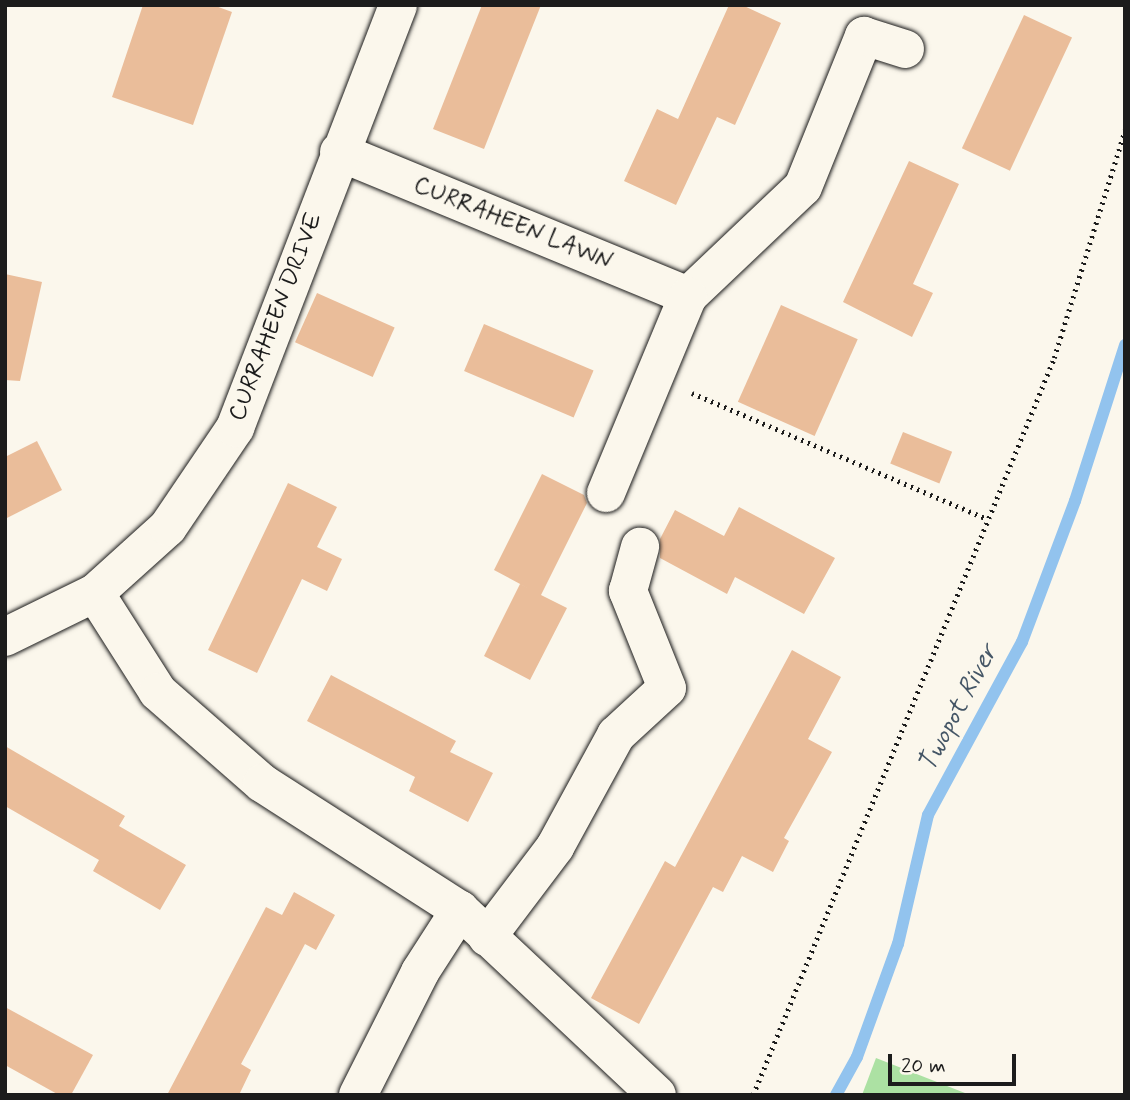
<!DOCTYPE html>
<style>
body{margin:0}
#map{position:relative;width:1130px;height:1100px;overflow:hidden;background:#fbf7ec;font-family:Mynerve,sans-serif}
div>[style]{position:absolute}
.green>*{inset:0;background:#ace1a3}
.stream>*{height:12px;margin:-6px;padding:0 6px;transform-origin:6px;border-radius:6px;background:#92c3ee}
.building>*{inset:0;background:#eabd9a;transform-origin:0 0}
.path>*{height:4.5px;margin-top:-2.25px;transform-origin:0;background:repeating-linear-gradient(90deg,#1c1c1c 0 2px,transparent 0 7px)}
.roads{filter:drop-shadow(0 0 2px #1c1c1c) drop-shadow(0 0 2px #1c1c1c)}
.minor>*{height:38px;margin:-19px;padding:0 19px;transform-origin:19px;border-radius:19px;background:#fbf7ec}
span{translate:-50% -50%;white-space:nowrap;text-align:center;line-height:1.15;-webkit-text-stroke:7px #fbf7ec;paint-order:stroke}
.street-label{font-size:24px;color:#1c1c1c}
.water-label{font-size:26px;color:#455666;font-style:italic}
.frame{position:absolute;inset:0;border:7px solid #1c1c1c;pointer-events:none}
.scale{position:absolute;left:888px;top:1054px;width:128px;height:32px;box-sizing:border-box;border:4px solid #1c1c1c;border-top:0;padding-left:9px;font-size:21px;line-height:24px;white-space:nowrap;color:#1c1c1c;-webkit-text-stroke:5px #fbf7ec;paint-order:stroke}
</style>
<div id="map">
<div class="green">
<div style="clip-path:polygon(876px 1058px,970px 1095px,862px 1095px)"></div>
</div>
<div class="stream">
<div style="left:836px;top:1095px;width:43px;rotate:-61.1deg"></div>
<div style="left:857px;top:1057px;width:120px;rotate:-70.1deg"></div>
<div style="left:898px;top:944px;width:132px;rotate:-76.9deg"></div>
<div style="left:928px;top:815px;width:197px;rotate:-61.5deg"></div>
<div style="left:1022px;top:642px;width:151px;rotate:-69.4deg"></div>
<div style="left:1075px;top:501px;width:164px;rotate:-72.2deg"></div>
</div>
<div class="building">
<div style="clip-path:polygon(143px 5px,213px 5px,232px 12px,193px 125px,112px 97px)"></div>
<div style="clip-path:polygon(482px 5px,541px 5px,484px 149px,433px 129px)"></div>
<div style="clip-path:polygon(729px 5px,742px 5px,781px 23px,735px 125px,717px 117px,676px 205px,624px 181px,657px 109px,678px 119px)"></div>
<div style="left:1024px;top:15px;width:53px;height:147px;rotate:25deg"></div>
<div style="clip-path:polygon(909px 161px,959px 184px,913px 284px,933px 293px,912px 337px,843px 302px)"></div>
<div style="clip-path:polygon(5px 274px,42px 282px,20px 381px,5px 380px)"></div>
<div style="left:317px;top:293px;width:85px;height:54px;rotate:24deg"></div>
<div style="left:781px;top:305px;width:84px;height:106px;rotate:24deg"></div>
<div style="left:484px;top:324px;width:119px;height:51px;rotate:23deg"></div>
<div style="left:903px;top:432px;width:53px;height:34px;rotate:22deg"></div>
<div style="clip-path:polygon(37px 441px,62px 490px,5px 519px,5px 457px)"></div>
<div style="clip-path:polygon(542px 474px,584px 495px,587px 503px,541px 595px,567px 608px,530px 680px,484px 656px,520px 584px,535px 592px,494px 570px)"></div>
<div style="clip-path:polygon(288px 483px,337px 507px,317px 547px,342px 559px,327px 591px,302px 579px,257px 673px,208px 650px)"></div>
<div style="clip-path:polygon(739px 507px,835px 558px,804px 614px,735px 577px,727px 594px,660px 558px,660px 539px,675px 510px,724px 536px)"></div>
<div style="clip-path:polygon(792px 650px,841px 677px,808px 739px,832px 752px,784px 838px,789px 841px,773px 872px,742px 856px,723px 892px,713px 887px,639px 1024px,591px 998px,665px 861px,675px 867px)"></div>
<div style="clip-path:polygon(331px 675px,456px 741px,450px 752px,493px 773px,468px 822px,409px 791px,415px 777px,307px 721px)"></div>
<div style="clip-path:polygon(5px 746px,125px 816px,119px 826px,186px 865px,160px 910px,93px 871px,99px 860px,5px 806px)"></div>
<div style="clip-path:polygon(294px 892px,335px 915px,316px 950px,305px 944px,241px 1064px,251px 1070px,239px 1095px,167px 1095px,266px 907px,282px 915px)"></div>
<div style="clip-path:polygon(5px 1007px,93px 1055px,71px 1095px,59px 1095px,5px 1065px)"></div>
</div>
<div class="path">
<div style="left:692px;top:393px;width:321px;rotate:23.1deg"></div>
<div style="left:753px;top:1095px;width:796px;rotate:-67.78deg"></div>
<div style="left:1054px;top:358px;width:239px;rotate:-72.7deg"></div>
</div>
<div class="roads">
<div class="minor">
<div style="left:339px;top:152px;width:378px;rotate:22.4deg"></div>
<div style="left:688px;top:296px;width:158px;rotate:-43.5deg"></div>
<div style="left:803px;top:187px;width:163px;rotate:-68deg"></div>
<div style="left:864px;top:36px;width:43px;rotate:17.6deg"></div>
<div style="left:606px;top:493px;width:213px;rotate:-67.4deg"></div>
<div style="left:95px;top:593px;width:117px;rotate:57.5deg"></div>
<div style="left:158px;top:692px;width:138px;rotate:41.2deg"></div>
<div style="left:262px;top:783px;width:235px;rotate:32.7deg"></div>
<div style="left:460px;top:910px;width:270px;rotate:43.2deg"></div>
<div style="left:5px;top:637px;width:100px;rotate:-26.1deg"></div>
<div style="left:95px;top:593px;width:98px;rotate:-42.1deg"></div>
<div style="left:168px;top:527px;width:120px;rotate:-55.9deg"></div>
<div style="left:235px;top:428px;width:453px;rotate:-68.9deg"></div>
<div style="left:487px;top:937px;width:113px;rotate:-52.9deg"></div>
<div style="left:555px;top:847px;width:128px;rotate:-61.4deg"></div>
<div style="left:616px;top:735px;width:69px;rotate:-42.7deg"></div>
<div style="left:667px;top:688px;width:105px;rotate:-111.9deg"></div>
<div style="left:628px;top:591px;width:46px;rotate:-74.7deg"></div>
<div style="left:358px;top:1095px;width:138px;rotate:-63.2deg"></div>
<div style="left:420px;top:972px;width:74px;rotate:-57.2deg"></div>
</div>
</div>
<div class="street-label">
<span style="left:513px;top:224px;rotate:22deg">CURRAHEEN LAWN</span>
<span style="left:276px;top:317px;rotate:-69deg">CURRAHEEN DRIVE</span>
</div>
<div class="water-label">
<span style="left:959px;top:709px;rotate:-62deg">Twopot River</span>
</div>
<div class="frame"></div>
<div class="scale">20 m</div>
</div>
